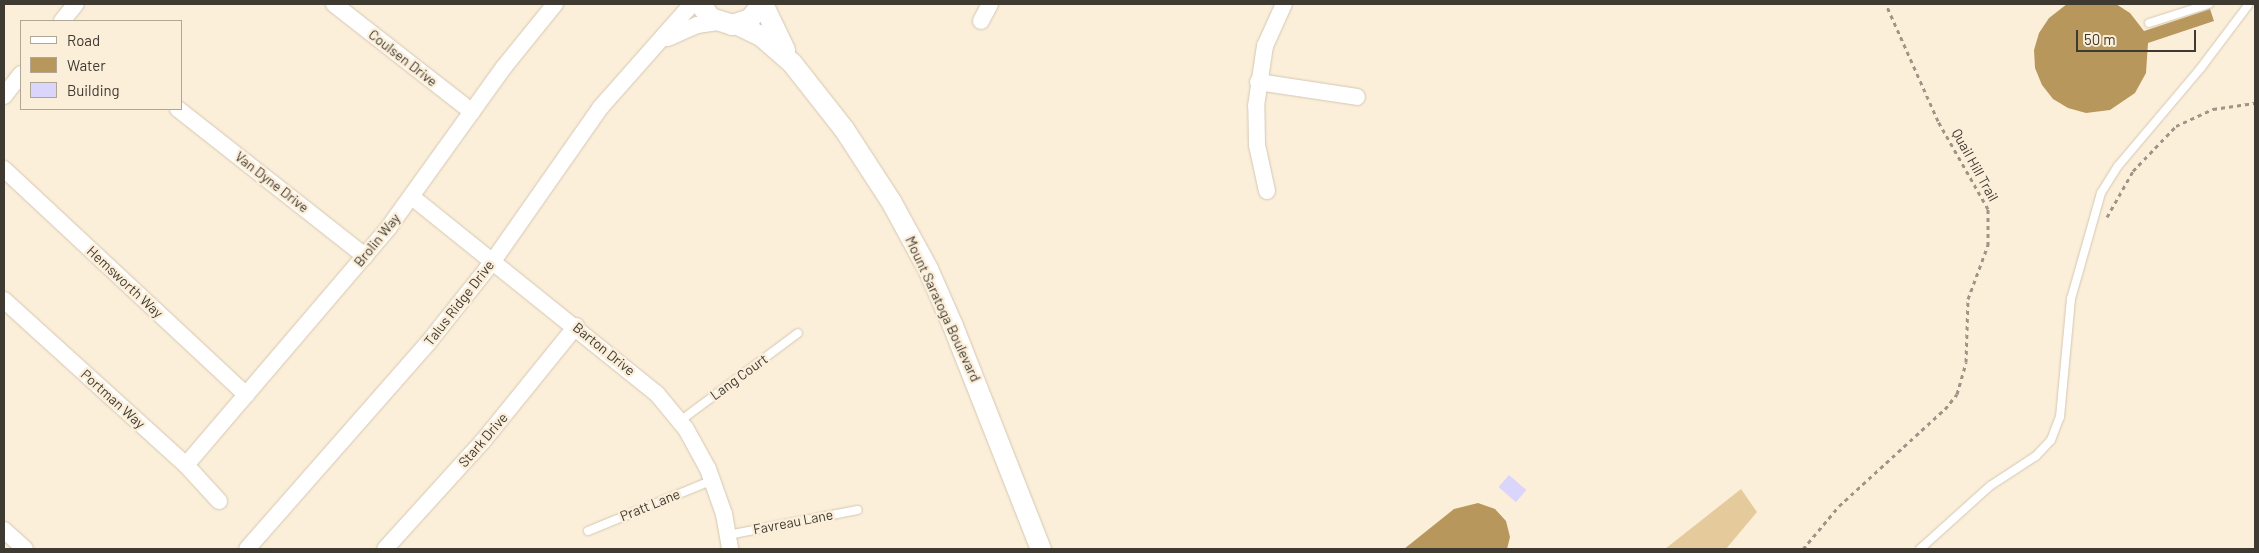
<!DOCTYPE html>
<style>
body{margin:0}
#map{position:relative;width:2259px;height:553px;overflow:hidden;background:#fcefda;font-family:Barlow,sans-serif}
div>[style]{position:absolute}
.green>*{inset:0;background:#e5ca9c}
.water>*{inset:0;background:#b8975c}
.building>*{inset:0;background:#dad5fb;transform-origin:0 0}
.path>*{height:3px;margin-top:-1.5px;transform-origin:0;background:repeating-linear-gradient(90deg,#9e9587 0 4px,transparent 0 8px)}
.roads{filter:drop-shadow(0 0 1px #d4c7b2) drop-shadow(0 0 1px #d4c7b2)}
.service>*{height:8px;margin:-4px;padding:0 4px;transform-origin:4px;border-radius:4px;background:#fff}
.minor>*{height:16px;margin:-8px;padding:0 8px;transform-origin:8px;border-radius:8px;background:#fff}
.tertiary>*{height:20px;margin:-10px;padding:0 10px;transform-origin:10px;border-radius:10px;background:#fff}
span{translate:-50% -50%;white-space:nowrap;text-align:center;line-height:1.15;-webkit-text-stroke:5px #fcefda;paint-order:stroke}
.street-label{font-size:14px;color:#3e3931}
.frame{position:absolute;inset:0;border:5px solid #3e3931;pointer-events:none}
.legend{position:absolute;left:20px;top:20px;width:162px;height:90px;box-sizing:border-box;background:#fcefda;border:1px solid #b0a696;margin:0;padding:6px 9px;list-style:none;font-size:15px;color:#3e3931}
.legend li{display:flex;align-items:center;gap:10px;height:25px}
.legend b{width:25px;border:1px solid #b0a696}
.scale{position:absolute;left:2076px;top:30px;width:120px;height:22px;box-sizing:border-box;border:2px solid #3e3931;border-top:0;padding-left:6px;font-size:15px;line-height:18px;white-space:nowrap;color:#3e3931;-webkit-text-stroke:4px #fcefda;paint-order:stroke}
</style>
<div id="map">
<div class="green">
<div style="clip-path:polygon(1741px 489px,1757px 512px,1726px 549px,1665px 549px)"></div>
</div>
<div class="water">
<div style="clip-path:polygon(2067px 4px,2116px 4px,2130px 13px,2144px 31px,2210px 9px,2214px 21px,2148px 43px,2146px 73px,2135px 93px,2110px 110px,2086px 113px,2068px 108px,2053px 99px,2042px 85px,2035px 68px,2034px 50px,2039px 33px,2049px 18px)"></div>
<div style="clip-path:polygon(1478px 503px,1495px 509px,1506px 521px,1510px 537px,1507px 549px,1404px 549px,1454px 509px)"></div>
</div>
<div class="building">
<div style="left:1509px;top:475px;width:23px;height:16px;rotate:41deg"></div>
</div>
<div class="path">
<div style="left:2107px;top:217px;width:53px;rotate:-60.5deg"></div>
<div style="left:2133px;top:171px;width:62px;rotate:-46.3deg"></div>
<div style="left:2176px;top:126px;width:41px;rotate:-24.7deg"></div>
<div style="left:2213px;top:109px;width:42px;rotate:-8.1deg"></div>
<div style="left:1803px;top:549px;width:56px;rotate:-50.1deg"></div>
<div style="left:1839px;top:506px;width:144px;rotate:-42.5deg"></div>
<div style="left:1945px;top:409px;width:19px;rotate:-51deg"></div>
<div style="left:1957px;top:394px;width:33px;rotate:-74deg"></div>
<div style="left:1966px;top:362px;width:63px;rotate:-88.2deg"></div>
<div style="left:1968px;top:299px;width:58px;rotate:-69.7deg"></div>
<div style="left:1988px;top:245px;width:36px;rotate:-90deg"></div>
<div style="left:1988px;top:209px;width:101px;rotate:-119.6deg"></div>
<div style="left:1938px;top:121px;width:128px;rotate:-114deg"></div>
</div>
<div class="roads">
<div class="service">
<div style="left:2149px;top:23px;width:63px;rotate:-17.6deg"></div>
<div style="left:680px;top:421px;width:147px;rotate:-36.7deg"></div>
<div style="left:588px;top:531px;width:135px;rotate:-22.2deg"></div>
<div style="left:728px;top:535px;width:132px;rotate:-10.9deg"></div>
<div style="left:1920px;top:549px;width:94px;rotate:-42deg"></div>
<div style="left:1990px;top:486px;width:55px;rotate:-33.1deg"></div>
<div style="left:2036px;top:456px;width:22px;rotate:-47deg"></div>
<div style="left:2051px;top:440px;width:25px;rotate:-69deg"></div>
<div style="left:2060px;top:417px;width:119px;rotate:-84.7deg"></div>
<div style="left:2071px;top:299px;width:110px;rotate:-74.2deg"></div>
<div style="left:2101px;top:193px;width:32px;rotate:-58deg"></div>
<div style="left:2118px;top:166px;width:127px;rotate:-49.8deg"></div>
<div style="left:2200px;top:69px;width:81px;rotate:-53deg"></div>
</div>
<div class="minor">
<div style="left:334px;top:4px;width:175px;rotate:38deg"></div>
<div style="left:62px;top:21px;width:22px;rotate:-51deg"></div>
<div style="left:981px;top:21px;width:19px;rotate:-62deg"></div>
<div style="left:668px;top:38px;width:32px;rotate:-24deg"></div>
<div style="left:697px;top:25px;width:21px;rotate:-8deg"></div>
<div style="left:1258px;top:82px;width:100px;rotate:8.6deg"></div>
<div style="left:4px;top:96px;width:28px;rotate:-52deg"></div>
<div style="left:178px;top:109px;width:238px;rotate:38.2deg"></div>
<div style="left:4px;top:169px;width:331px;rotate:43deg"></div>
<div style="left:1267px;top:191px;width:47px;rotate:-102.3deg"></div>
<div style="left:1257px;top:145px;width:39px;rotate:-91deg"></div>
<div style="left:1256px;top:106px;width:61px;rotate:-81.5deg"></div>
<div style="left:1265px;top:46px;width:46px;rotate:-65.7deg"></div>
<div style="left:412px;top:197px;width:314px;rotate:38.8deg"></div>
<div style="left:657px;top:394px;width:45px;rotate:50.4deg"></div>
<div style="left:686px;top:429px;width:46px;rotate:61.2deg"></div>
<div style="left:708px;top:469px;width:48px;rotate:70.4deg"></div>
<div style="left:724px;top:514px;width:36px;rotate:80deg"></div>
<div style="left:4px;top:300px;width:246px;rotate:42.2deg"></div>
<div style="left:186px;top:465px;width:49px;rotate:47.5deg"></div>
<div style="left:186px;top:465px;width:313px;rotate:-49.5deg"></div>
<div style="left:389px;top:227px;width:197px;rotate:-54.3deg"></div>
<div style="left:504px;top:67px;width:81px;rotate:-51deg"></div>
<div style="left:4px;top:530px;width:28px;rotate:42deg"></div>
<div style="left:247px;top:549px;width:274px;rotate:-48.7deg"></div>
<div style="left:428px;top:343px;width:105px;rotate:-51.6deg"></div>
<div style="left:493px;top:261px;width:187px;rotate:-55deg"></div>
<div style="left:600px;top:108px;width:139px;rotate:-48.5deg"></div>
<div style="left:385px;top:549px;width:146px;rotate:-47.8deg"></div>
<div style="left:483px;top:441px;width:148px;rotate:-51deg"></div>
</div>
<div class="tertiary">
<div style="left:700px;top:4px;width:18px;rotate:52deg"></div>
<div style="left:711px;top:18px;width:22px;rotate:18deg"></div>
<div style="left:732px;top:25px;width:19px;rotate:-18deg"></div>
<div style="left:750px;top:19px;width:19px;rotate:-51deg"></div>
<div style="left:763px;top:4px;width:51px;rotate:64.4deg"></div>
<div style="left:736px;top:24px;width:28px;rotate:26deg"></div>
<div style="left:761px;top:36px;width:41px;rotate:41.1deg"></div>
<div style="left:792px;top:63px;width:84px;rotate:51.8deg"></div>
<div style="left:844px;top:129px;width:88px;rotate:57deg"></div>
<div style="left:892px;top:203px;width:75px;rotate:61.4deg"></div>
<div style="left:928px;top:269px;width:62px;rotate:66.3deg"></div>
<div style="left:953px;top:326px;width:240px;rotate:68.5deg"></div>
</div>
</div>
<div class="street-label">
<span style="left:403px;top:58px;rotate:38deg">Coulsen Drive</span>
<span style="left:1975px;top:165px;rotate:61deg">Quail Hill Trail</span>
<span style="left:272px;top:182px;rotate:38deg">Van Dyne Drive</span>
<span style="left:377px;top:240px;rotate:-51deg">Brolin Way</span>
<span style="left:125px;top:282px;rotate:43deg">Hemsworth Way</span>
<span style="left:459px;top:303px;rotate:-52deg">Talus Ridge Drive</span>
<span style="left:943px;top:309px;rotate:65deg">Mount Saratoga Boulevard</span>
<span style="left:604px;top:349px;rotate:39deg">Barton Drive</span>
<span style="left:739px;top:377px;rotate:-36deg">Lang Court</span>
<span style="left:113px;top:399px;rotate:42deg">Portman Way</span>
<span style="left:483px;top:440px;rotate:-49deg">Stark Drive</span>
<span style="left:650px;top:505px;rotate:-22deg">Pratt Lane</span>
<span style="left:793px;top:522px;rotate:-11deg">Favreau Lane</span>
</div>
<div class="frame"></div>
<ul class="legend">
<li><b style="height:6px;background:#fff"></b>Road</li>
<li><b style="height:14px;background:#b8975c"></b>Water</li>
<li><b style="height:14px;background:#dad5fb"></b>Building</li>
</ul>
<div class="scale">50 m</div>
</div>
